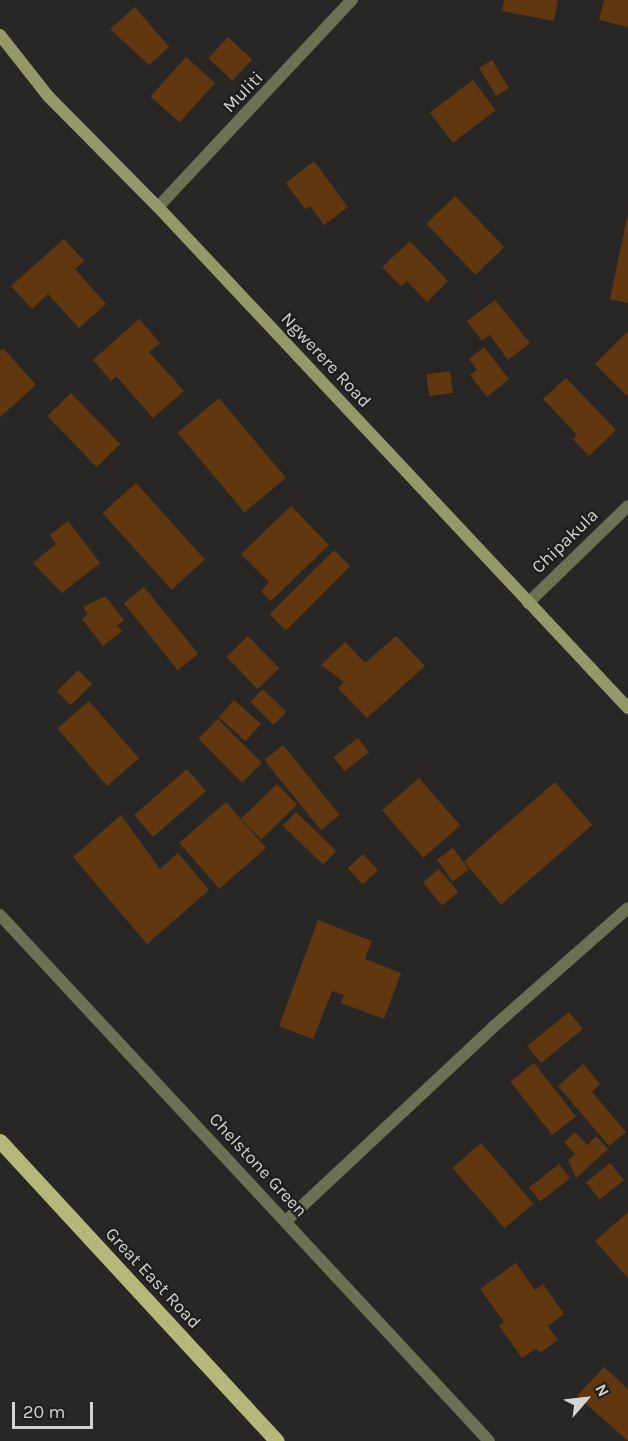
<!DOCTYPE html>
<style>
body{margin:0}
#map{position:relative;width:628px;height:1441px;overflow:hidden;background:#282725;font-family:Karla,sans-serif}
div>[style]{position:absolute}
.building>*{inset:0;background:#61370f;transform-origin:0 0}
.street>*{height:12px;margin:-6px;padding:0 6px;transform-origin:6px;border-radius:6px;background:#6d7052}
.secondary>*{height:12px;margin:-6px;padding:0 6px;transform-origin:6px;border-radius:6px;background:#959968}
.primary>*{height:15px;margin:-7.5px;padding:0 7.5px;transform-origin:7.5px;border-radius:7.5px;background:#b4b879}
span{translate:-50% -50%;white-space:nowrap;text-align:center;line-height:1.15;-webkit-text-stroke:4.5px #1f1e1c;paint-order:stroke}
.street-label{font-size:18px;color:#d4d4d2}
.north{position:absolute;left:556px;top:1369px;width:60px;height:60px;-webkit-text-stroke:4px #1f1e1c;paint-order:stroke;rotate:62deg;font-size:16px;font-weight:700;line-height:24px;text-align:center;color:#d4d4d2}
.north::after{content:'';display:block;margin:auto;width:21px;height:27px;background:#d4d4d2;clip-path:polygon(50% 0,100% 100%,50% 72%,0 100%)}
.scale{position:absolute;left:12px;top:1402px;width:81px;height:27px;box-sizing:border-box;border:3px solid #d4d4d2;border-top:0;padding-left:8px;font-size:18px;line-height:21px;white-space:nowrap;color:#d4d4d2;-webkit-text-stroke:4px #1f1e1c;paint-order:stroke}
</style>
<div id="map">
<div class="building">
<div style="clip-path:polygon(504px 0,558px 0,554px 21px,502px 11px)"></div>
<div style="clip-path:polygon(604px 0,628px 0,628px 27px,599px 20px)"></div>
<div style="clip-path:polygon(135px 7px,169px 47px,149px 65px,110px 29px)"></div>
<div style="left:228px;top:37px;width:33px;height:29px;rotate:43deg"></div>
<div style="left:186px;top:57px;width:39px;height:53px;rotate:42deg"></div>
<div style="left:492px;top:60px;width:33px;height:15px;rotate:59deg"></div>
<div style="left:473px;top:80px;width:38px;height:54px;rotate:53deg"></div>
<div style="clip-path:polygon(314px 161px,348px 207px,324px 225px,310px 206px,305px 209px,286px 183px)"></div>
<div style="left:455px;top:196px;width:71px;height:40px;rotate:46deg"></div>
<div style="clip-path:polygon(627px 218px,628px 218px,628px 303px,610px 299px)"></div>
<div style="clip-path:polygon(64px 239px,84px 261px,75px 269px,106px 304px,79px 328px,48px 294px,32px 309px,11px 286px)"></div>
<div style="clip-path:polygon(410px 241px,448px 281px,427px 302px,407px 281px,401px 286px,382px 267px)"></div>
<div style="clip-path:polygon(495px 300px,530px 343px,508px 360px,490px 335px,482px 341px,467px 321px)"></div>
<div style="clip-path:polygon(139px 319px,160px 343px,149px 352px,184px 391px,153px 418px,116px 376px,111px 381px,93px 360px)"></div>
<div style="clip-path:polygon(628px 331px,628px 395px,627px 396px,595px 364px)"></div>
<div style="clip-path:polygon(484px 347px,509px 379px,487px 397px,470px 375px,477px 370px,469px 359px)"></div>
<div style="clip-path:polygon(3px 348px,36px 385px,0 417px,0 351px)"></div>
<div style="left:450px;top:371px;width:22px;height:24px;rotate:82deg"></div>
<div style="clip-path:polygon(566px 378px,616px 430px,589px 456px,573px 439px,577px 435px,543px 399px)"></div>
<div style="left:71px;top:393px;width:71px;height:33px;rotate:46deg"></div>
<div style="left:219px;top:398px;width:104px;height:54px;rotate:50deg"></div>
<div style="left:136px;top:483px;width:103px;height:45px;rotate:48deg"></div>
<div style="clip-path:polygon(291px 506px,329px 545px,271px 601px,261px 591px,269px 582px,241px 554px)"></div>
<div style="clip-path:polygon(68px 521px,100px 563px,62px 593px,33px 563px,56px 544px,50px 535px)"></div>
<div style="left:334px;top:550px;width:23px;height:91px;rotate:45deg"></div>
<div style="left:144px;top:587px;width:86px;height:26px;rotate:51deg"></div>
<div style="clip-path:polygon(105px 596px,124px 620px,117px 626px,122px 631px,103px 646px,82px 619px,88px 614px,83px 607px)"></div>
<div style="left:248px;top:636px;width:45px;height:30px;rotate:46deg"></div>
<div style="clip-path:polygon(396px 636px,425px 666px,367px 718px,338px 688px,344px 682px,321px 665px,345px 642px,365px 663px)"></div>
<div style="left:78px;top:670px;width:20px;height:30px;rotate:45deg"></div>
<div style="left:263px;top:689px;width:33px;height:18px;rotate:45deg"></div>
<div style="left:234px;top:700px;width:36px;height:23px;rotate:42deg"></div>
<div style="left:89px;top:701px;width:76px;height:42px;rotate:49deg"></div>
<div style="left:218px;top:719px;width:62px;height:28px;rotate:45deg"></div>
<div style="left:358px;top:738px;width:18px;height:31px;rotate:52deg"></div>
<div style="left:283px;top:745px;width:90px;height:24px;rotate:51deg"></div>
<div style="left:187px;top:769px;width:29px;height:70px;rotate:49deg"></div>
<div style="left:419px;top:778px;width:63px;height:49px;rotate:49deg"></div>
<div style="left:555px;top:782px;width:57px;height:121px;rotate:49deg"></div>
<div style="left:277px;top:784px;width:29px;height:50px;rotate:46deg"></div>
<div style="left:226px;top:802px;width:61px;height:62px;rotate:49deg"></div>
<div style="left:296px;top:812px;width:56px;height:19px;rotate:44deg"></div>
<div style="clip-path:polygon(121px 815px,160px 869px,178px 853px,209px 890px,147px 944px,73px 857px)"></div>
<div style="left:453px;top:848px;width:27px;height:20px;rotate:54deg"></div>
<div style="left:363px;top:854px;width:22px;height:21px;rotate:47deg"></div>
<div style="left:439px;top:869px;width:30px;height:21px;rotate:50deg"></div>
<div style="clip-path:polygon(318px 920px,372px 941px,365px 959px,401px 973px,384px 1019px,341px 1003px,344px 995px,332px 991px,313px 1039px,279px 1026px)"></div>
<div style="left:569px;top:1012px;width:22px;height:54px;rotate:51deg"></div>
<div style="left:534px;top:1063px;width:68px;height:30px;rotate:52deg"></div>
<div style="clip-path:polygon(583px 1064px,600px 1084px,592px 1092px,626px 1132px,609px 1146px,558px 1086px)"></div>
<div style="clip-path:polygon(575px 1132px,587px 1145px,596px 1136px,608px 1149px,576px 1178px,568px 1160px,575px 1154px,564px 1142px)"></div>
<div style="left:481px;top:1143px;width:80px;height:38px;rotate:49deg"></div>
<div style="left:610px;top:1163px;width:22px;height:31px;rotate:51deg"></div>
<div style="left:559px;top:1164px;width:18px;height:38px;rotate:52deg"></div>
<div style="clip-path:polygon(628px 1212px,628px 1278px,595px 1241px)"></div>
<div style="clip-path:polygon(516px 1263px,535px 1290px,543px 1284px,564px 1314px,548px 1326px,558px 1340px,541px 1352px,535px 1349px,522px 1358px,499px 1326px,504px 1322px,480px 1289px)"></div>
<div style="clip-path:polygon(604px 1367px,628px 1389px,628px 1441px,577px 1396px)"></div>
</div>
<div class="street">
<div style="left:158px;top:207px;width:284px;rotate:-46.9deg"></div>
<div style="left:528px;top:603px;width:139px;rotate:-44.1deg"></div>
<div style="left:0;top:915px;width:718px;rotate:47.09deg"></div>
<div style="left:286px;top:1221px;width:282px;rotate:-43.1deg"></div>
<div style="left:492px;top:1028px;width:181px;rotate:-41.4deg"></div>
</div>
<div class="secondary">
<div style="left:0;top:35px;width:78px;rotate:51.8deg"></div>
<div style="left:48px;top:96px;width:156px;rotate:45.3deg"></div>
<div style="left:158px;top:207px;width:687px;rotate:46.83deg"></div>
</div>
<div class="primary">
<div style="left:0;top:1141px;width:408px;rotate:47.3deg"></div>
</div>
<div class="street-label">
<span style="left:243px;top:92px;rotate:-46deg">Muliti</span>
<span style="left:326px;top:360px;rotate:47deg">Ngwerere Road</span>
<span style="left:565px;top:541px;rotate:-44deg">Chipakula</span>
<span style="left:258px;top:1165px;rotate:47deg">Chelstone Green</span>
<span style="left:153px;top:1278px;rotate:47deg">Great East Road</span>
</div>
<div class="north">N</div>
<div class="scale">20 m</div>
</div>
